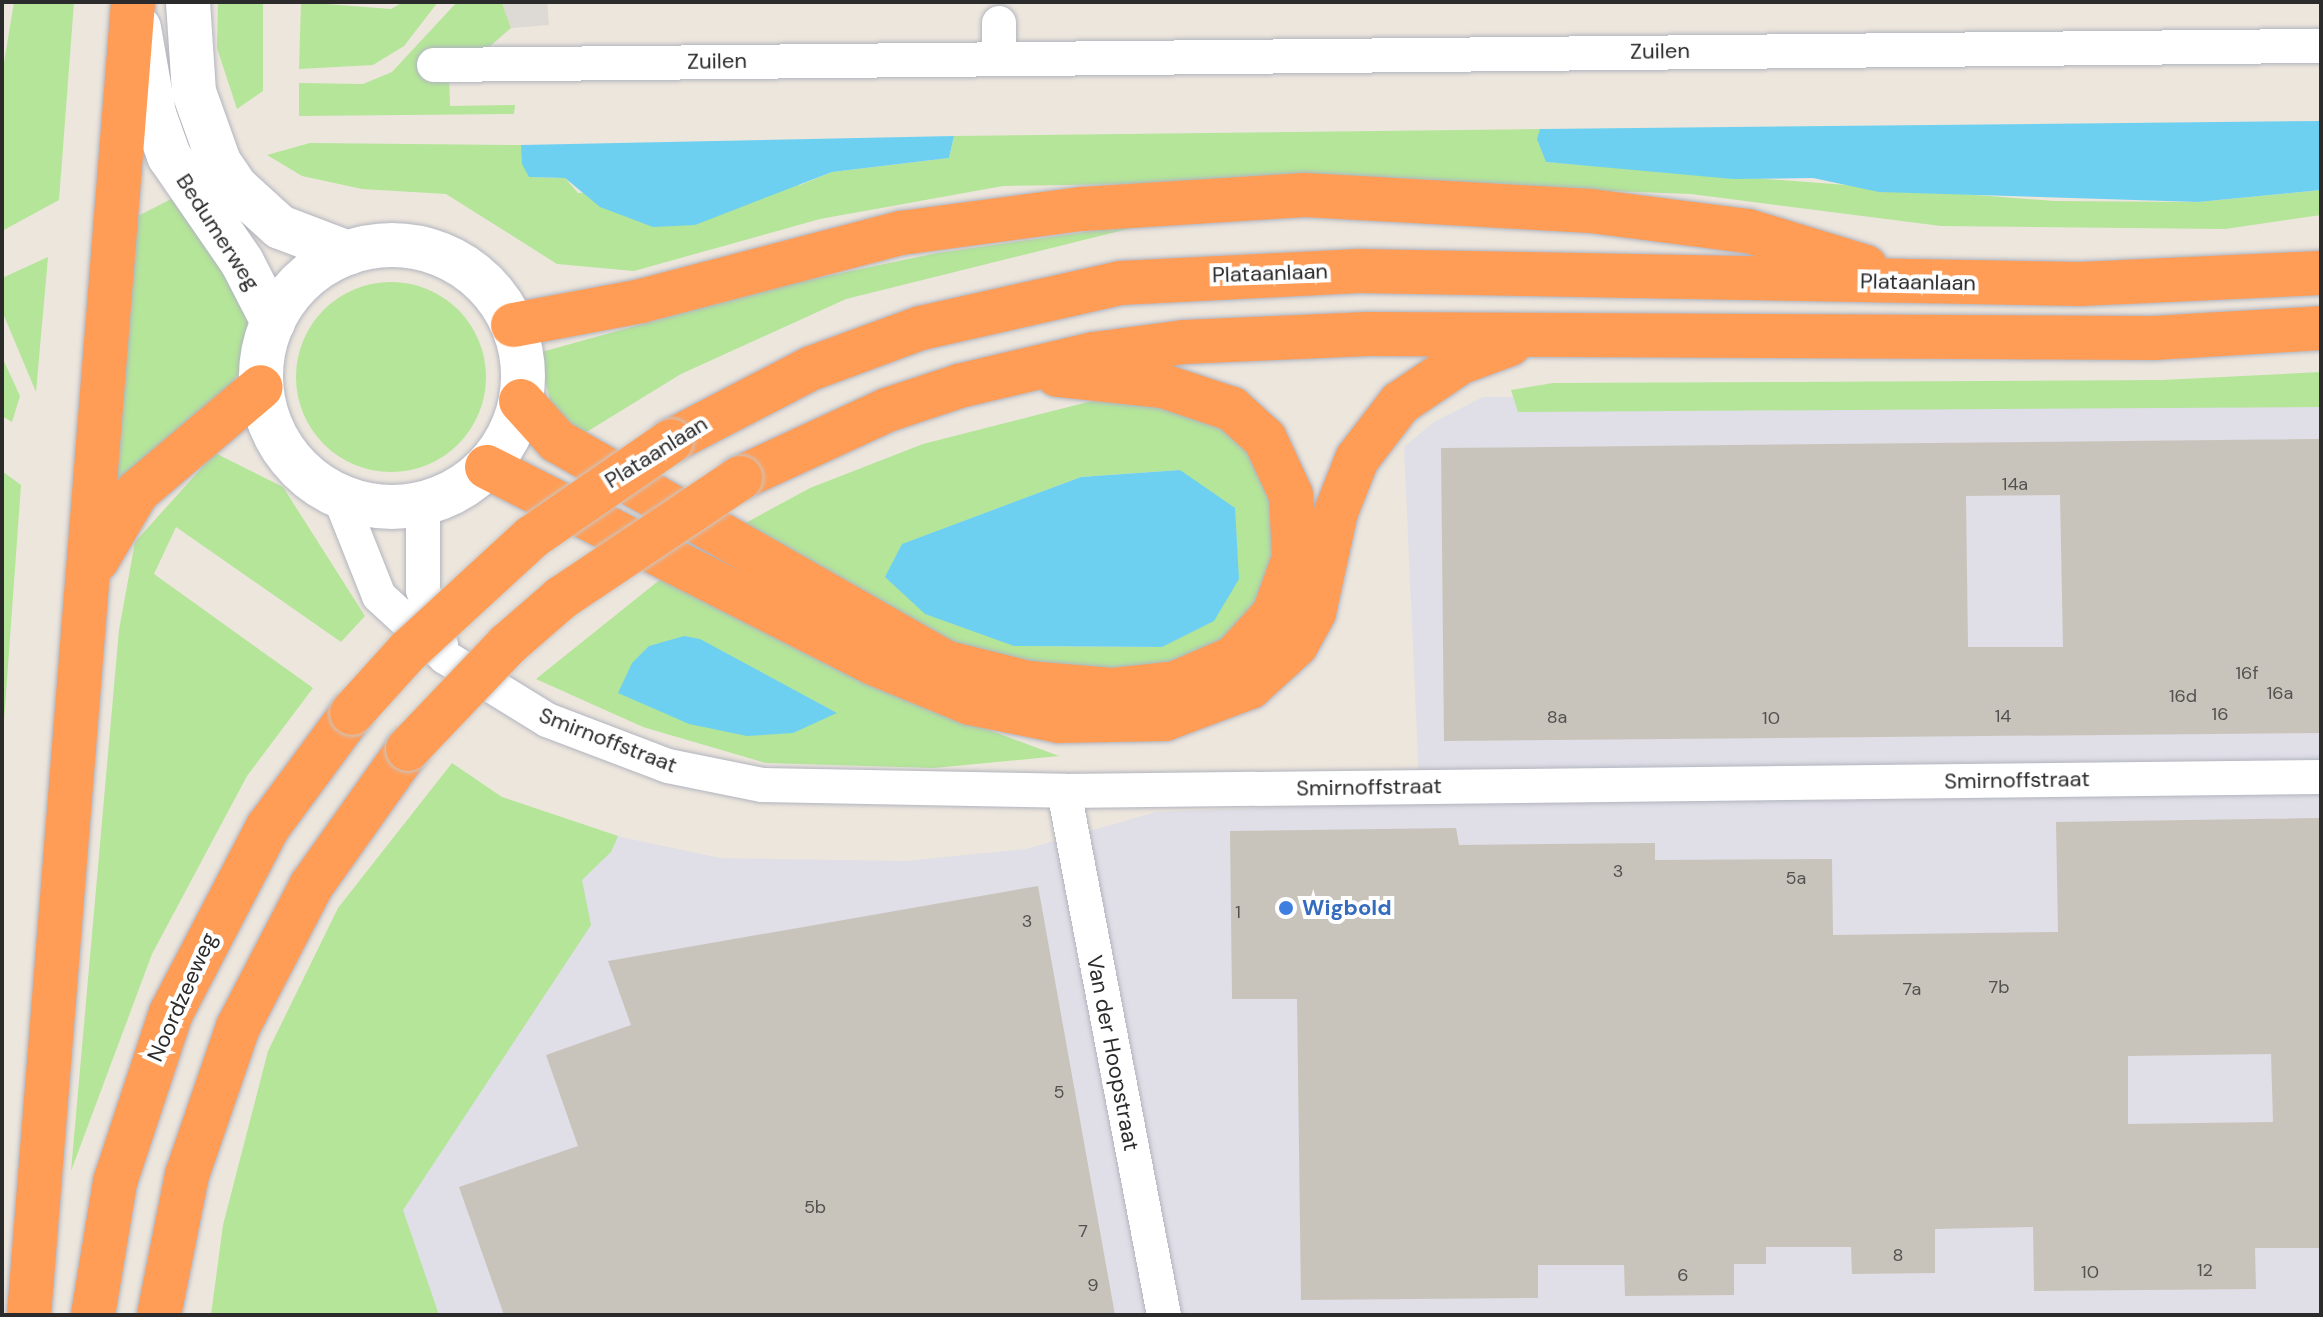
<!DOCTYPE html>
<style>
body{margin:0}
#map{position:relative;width:2323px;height:1317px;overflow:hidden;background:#ede6dd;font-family:"DM Sans",sans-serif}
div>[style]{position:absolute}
.industrial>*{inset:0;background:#e0dee6}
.green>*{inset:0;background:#b4e599}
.round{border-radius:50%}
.plaza>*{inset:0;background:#ddd9d4}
.water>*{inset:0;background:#6ed0f1}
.building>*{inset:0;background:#c9c4bb}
.roads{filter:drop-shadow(0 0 2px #b1b4bf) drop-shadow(0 0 2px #b1b4bf)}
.street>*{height:34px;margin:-17px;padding:0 17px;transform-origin:17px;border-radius:17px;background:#fff}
.secondary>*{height:44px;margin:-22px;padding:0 22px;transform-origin:22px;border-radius:22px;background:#fff}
.secondary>.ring{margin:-22px;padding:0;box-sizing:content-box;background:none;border:44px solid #fff;border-radius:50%}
.highway>*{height:44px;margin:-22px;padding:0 22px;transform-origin:22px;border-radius:22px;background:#ff9d56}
.bridges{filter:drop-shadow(0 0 2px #c8c8c8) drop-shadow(0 0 2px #c8c8c8)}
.highway-bridge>*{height:44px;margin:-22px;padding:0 22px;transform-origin:22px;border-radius:22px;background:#ff9d56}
.dots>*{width:22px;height:22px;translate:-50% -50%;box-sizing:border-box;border:4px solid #fff;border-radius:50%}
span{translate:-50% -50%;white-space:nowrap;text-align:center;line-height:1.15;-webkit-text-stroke:8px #fff;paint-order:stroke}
.number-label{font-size:18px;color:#52514f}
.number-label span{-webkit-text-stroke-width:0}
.street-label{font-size:22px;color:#2b2b2b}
.shop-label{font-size:22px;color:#366cbe;font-weight:700}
.left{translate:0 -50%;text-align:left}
.frame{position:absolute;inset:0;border:4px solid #2b2b2b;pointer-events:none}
</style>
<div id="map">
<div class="industrial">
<div style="clip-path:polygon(1483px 397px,2321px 397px,2321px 1315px,366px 1315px,376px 1217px,607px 834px,720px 858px,905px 861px,1026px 849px,1156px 812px,1420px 802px,1404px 447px,1434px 422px)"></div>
</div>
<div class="green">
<div style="clip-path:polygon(14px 2px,74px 2px,59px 200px,2px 231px,2px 75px)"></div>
<div style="clip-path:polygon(218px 2px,263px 2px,263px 91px,237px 109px,217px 48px)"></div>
<div style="clip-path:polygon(301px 2px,391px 9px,403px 2px,438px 2px,404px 46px,373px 65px,299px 69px)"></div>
<div style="clip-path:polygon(457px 2px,502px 2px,511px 28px,488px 48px,426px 49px,425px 75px,449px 74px,450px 106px,515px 105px,514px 114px,299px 116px,299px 83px,363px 84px,392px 72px)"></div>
<div style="clip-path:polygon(1540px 129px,1546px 162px,2054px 201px,2198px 202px,2321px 190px,2321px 215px,2225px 229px,1941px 226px,1691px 194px,1345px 181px,1003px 186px,820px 219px,634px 271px,557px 264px,446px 194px,362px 189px,302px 176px,267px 155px,310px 143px,521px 145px,529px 177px,565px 178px,578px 193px,800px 185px,832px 172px,949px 158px,954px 136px)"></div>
<div style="clip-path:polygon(179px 195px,252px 324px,239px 373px,222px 398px,114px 491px,136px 217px)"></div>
<div style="clip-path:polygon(1156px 222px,846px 299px,681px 374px,580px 436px,554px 415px,538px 353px,779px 286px,937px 253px)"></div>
<div style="clip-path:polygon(48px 257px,36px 392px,2px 311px,2px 278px)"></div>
<div class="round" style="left:296px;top:282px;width:190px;height:190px"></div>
<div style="clip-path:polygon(2px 357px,20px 396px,12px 422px,2px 416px)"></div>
<div style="clip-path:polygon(2321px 372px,2321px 407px,1518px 412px,1511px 390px,1553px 383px,2162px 380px)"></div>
<div style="clip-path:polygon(evenodd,1104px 398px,1186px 407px,1236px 437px,1266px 469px,1279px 571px,1250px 621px,1205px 656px,1136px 674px,1076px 674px,937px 639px,738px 527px,810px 488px,923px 444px,1104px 398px,1180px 470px,1162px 647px,1014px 646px,903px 544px,1081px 477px,1180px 470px)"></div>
<div style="clip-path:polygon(215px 453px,283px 487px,365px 616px,341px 642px,176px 527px,154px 574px,313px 688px,247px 776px,152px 954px,71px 1171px,119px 630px,135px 542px)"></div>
<div style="clip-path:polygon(2px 471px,21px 485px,2px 749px)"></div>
<div style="clip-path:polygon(667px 574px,864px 683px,1059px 756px,934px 768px,766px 763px,643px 727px,536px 679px)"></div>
<div style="clip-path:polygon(452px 763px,502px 797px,618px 836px,611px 852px,582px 880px,591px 925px,403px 1210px,439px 1315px,211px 1315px,223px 1225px,268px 1051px,338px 908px)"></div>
</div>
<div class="plaza">
<div style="clip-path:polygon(502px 2px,547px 2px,549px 25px,511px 28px)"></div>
</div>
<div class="water">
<div style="clip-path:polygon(2321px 121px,2321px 190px,2198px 202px,1879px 192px,1813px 178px,1733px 179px,1546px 162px,1537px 139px,1540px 129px)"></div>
<div style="clip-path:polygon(954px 136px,949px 158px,832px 172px,695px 225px,653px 227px,600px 207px,565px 178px,529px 177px,522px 164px,521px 145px)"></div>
<div style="clip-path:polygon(1180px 470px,1235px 508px,1239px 579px,1214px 621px,1162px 647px,1014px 646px,925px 614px,885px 577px,902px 544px,1081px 477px)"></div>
<div style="clip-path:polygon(684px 636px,700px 639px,837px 713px,793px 733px,747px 736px,689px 724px,618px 693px,632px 663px,649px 646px)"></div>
</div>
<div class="building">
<div style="clip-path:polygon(evenodd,2321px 439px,2321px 733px,1444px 741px,1441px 448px,2321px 439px,2060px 495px,2063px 647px,1968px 647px,1966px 496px,2060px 495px)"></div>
<div style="clip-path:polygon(evenodd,2321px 818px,2321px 1248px,2255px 1248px,2256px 1289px,2034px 1291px,2033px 1227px,1935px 1229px,1935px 1273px,1852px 1274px,1851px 1247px,1766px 1247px,1766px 1264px,1734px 1264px,1734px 1295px,1625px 1296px,1624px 1265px,1538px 1265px,1538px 1298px,1301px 1300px,1297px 999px,1232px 999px,1230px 831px,1456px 828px,1459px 845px,1655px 843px,1655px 860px,1832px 859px,1833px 935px,2058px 932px,2056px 822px,2321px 818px,2271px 1054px,2273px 1122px,2128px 1124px,2128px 1056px,2271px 1054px)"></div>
<div style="clip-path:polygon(1038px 886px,1115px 1315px,504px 1315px,459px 1187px,578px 1146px,546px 1055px,631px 1025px,608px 961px)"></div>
</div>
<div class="roads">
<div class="street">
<div style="left:999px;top:23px;width:33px;rotate:90deg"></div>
<div style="left:434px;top:65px;width:1887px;rotate:-0.58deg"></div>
<div style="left:340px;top:498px;width:105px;rotate:68.3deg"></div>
<div style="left:379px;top:596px;width:90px;rotate:42.7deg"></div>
<div style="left:445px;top:657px;width:120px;rotate:31.7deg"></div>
<div style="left:547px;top:720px;width:129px;rotate:20.8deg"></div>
<div style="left:668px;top:766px;width:96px;rotate:11.4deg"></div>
<div style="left:762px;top:785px;width:302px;rotate:1.1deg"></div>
<div style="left:1064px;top:791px;width:1257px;rotate:-0.64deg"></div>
<div style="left:423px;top:504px;width:86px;rotate:90deg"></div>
<div style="left:423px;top:590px;width:58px;rotate:71.9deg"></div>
<div style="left:1064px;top:791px;width:533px;rotate:79.2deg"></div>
</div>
<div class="secondary">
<div style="left:188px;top:2px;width:90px;rotate:86.2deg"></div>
<div style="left:194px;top:92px;width:74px;rotate:70.3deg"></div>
<div style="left:219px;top:162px;width:30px;rotate:56deg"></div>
<div style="left:236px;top:187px;width:59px;rotate:42.3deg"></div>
<div style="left:280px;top:227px;width:73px;rotate:20.9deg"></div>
<div style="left:139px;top:28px;width:87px;rotate:80.1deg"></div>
<div style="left:154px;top:114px;width:45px;rotate:70.3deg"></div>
<div style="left:169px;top:156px;width:129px;rotate:55.4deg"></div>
<div style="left:242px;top:262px;width:68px;rotate:62.7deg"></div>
<div class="ring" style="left:261px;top:245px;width:218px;height:218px"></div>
</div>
<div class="highway">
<div style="left:513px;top:325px;width:130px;rotate:-10.6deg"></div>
<div style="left:641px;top:301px;width:269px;rotate:-14.7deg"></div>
<div style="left:901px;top:233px;width:183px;rotate:-7.6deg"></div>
<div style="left:1082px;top:209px;width:223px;rotate:-3.6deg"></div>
<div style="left:1305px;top:195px;width:286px;rotate:3.2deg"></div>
<div style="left:1591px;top:211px;width:158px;rotate:7.3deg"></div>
<div style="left:1748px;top:231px;width:123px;rotate:17deg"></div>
<div style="left:521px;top:401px;width:54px;rotate:48deg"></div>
<div style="left:557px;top:441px;width:446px;rotate:29.7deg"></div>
<div style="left:944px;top:662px;width:87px;rotate:14deg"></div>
<div style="left:1028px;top:683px;width:84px;rotate:4.8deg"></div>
<div style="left:1112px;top:690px;width:64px;rotate:-6.2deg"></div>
<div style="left:1176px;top:683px;width:63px;rotate:-23.3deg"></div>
<div style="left:1234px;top:658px;width:59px;rotate:-47.7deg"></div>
<div style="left:1274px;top:614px;width:59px;rotate:-70.3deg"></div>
<div style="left:1294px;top:558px;width:63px;rotate:-92.7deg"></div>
<div style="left:1291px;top:495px;width:62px;rotate:-114.9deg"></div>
<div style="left:1265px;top:439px;width:45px;rotate:-137.7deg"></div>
<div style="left:1232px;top:409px;width:73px;rotate:-161.6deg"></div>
<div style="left:1163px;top:386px;width:106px;rotate:-174deg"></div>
<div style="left:671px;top:441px;width:159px;rotate:-27.4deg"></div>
<div style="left:812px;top:368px;width:116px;rotate:-20.2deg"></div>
<div style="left:921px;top:328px;width:204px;rotate:-12.7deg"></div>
<div style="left:1120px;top:283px;width:239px;rotate:-2.9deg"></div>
<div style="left:1359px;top:271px;width:721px;rotate:1.03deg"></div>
<div style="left:2080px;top:284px;width:241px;rotate:-2.6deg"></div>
<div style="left:487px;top:467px;width:433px;rotate:26.9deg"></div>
<div style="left:873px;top:663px;width:105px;rotate:22.4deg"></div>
<div style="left:970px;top:703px;width:91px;rotate:11.4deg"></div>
<div style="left:1059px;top:721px;width:106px;rotate:-1.1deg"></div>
<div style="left:1165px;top:719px;width:91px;rotate:-20.6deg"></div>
<div style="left:1250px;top:687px;width:62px;rotate:-42.4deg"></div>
<div style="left:1296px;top:645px;width:38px;rotate:-61deg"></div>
<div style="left:1314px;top:612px;width:102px;rotate:-77.6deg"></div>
<div style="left:1336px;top:512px;width:57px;rotate:-68.4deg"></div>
<div style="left:1357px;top:459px;width:71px;rotate:-52.5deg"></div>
<div style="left:1400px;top:403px;width:71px;rotate:-34.1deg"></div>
<div style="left:1459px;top:363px;width:54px;rotate:-20.4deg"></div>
<div style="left:740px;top:478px;width:162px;rotate:-24.8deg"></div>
<div style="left:887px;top:410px;width:76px;rotate:-18.4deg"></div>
<div style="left:959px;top:386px;width:139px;rotate:-13.3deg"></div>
<div style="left:1094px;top:354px;width:91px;rotate:-7.6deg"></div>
<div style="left:1184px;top:342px;width:184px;rotate:-2.5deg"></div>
<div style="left:1368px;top:334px;width:786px;rotate:0.29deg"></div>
<div style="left:2154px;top:338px;width:167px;rotate:-3.4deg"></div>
<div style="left:97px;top:560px;width:79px;rotate:-59.5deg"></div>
<div style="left:137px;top:492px;width:162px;rotate:-40.3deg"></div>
<div style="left:29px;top:1315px;width:1317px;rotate:-85.47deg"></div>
<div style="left:93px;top:1315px;width:135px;rotate:-80.6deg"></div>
<div style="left:115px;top:1182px;width:178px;rotate:-71.7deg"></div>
<div style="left:171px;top:1013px;width:210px;rotate:-62.5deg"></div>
<div style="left:268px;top:827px;width:142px;rotate:-53.6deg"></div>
<div style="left:159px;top:1315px;width:143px;rotate:-78.7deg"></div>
<div style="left:187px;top:1175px;width:157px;rotate:-71deg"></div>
<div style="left:238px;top:1027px;width:159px;rotate:-62.6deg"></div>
<div style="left:311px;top:886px;width:168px;rotate:-54.7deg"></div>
</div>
</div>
<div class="bridges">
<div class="highway-bridge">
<div style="left:352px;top:713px;width:84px;rotate:-47.9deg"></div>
<div style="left:408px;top:651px;width:168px;rotate:-42.6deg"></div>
<div style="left:532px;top:537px;width:169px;rotate:-34.6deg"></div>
<div style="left:408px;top:749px;width:144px;rotate:-46.4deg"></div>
<div style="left:507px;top:645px;width:72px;rotate:-41deg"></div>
<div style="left:561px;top:598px;width:216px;rotate:-33.8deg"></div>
</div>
</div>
<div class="dots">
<div style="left:1286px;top:908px;background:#3f7fe0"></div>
</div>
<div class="number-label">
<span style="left:2015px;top:484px">14a</span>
<span style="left:2247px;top:673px">16f</span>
<span style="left:2280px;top:693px">16a</span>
<span style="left:2183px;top:696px">16d</span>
<span style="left:2220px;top:714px">16</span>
<span style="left:2003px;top:716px">14</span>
<span style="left:1557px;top:717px">8a</span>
<span style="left:1771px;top:718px">10</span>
<span style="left:1618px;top:871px">3</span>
<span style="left:1796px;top:878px">5a</span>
<span style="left:1238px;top:912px">1</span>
<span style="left:1027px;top:921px">3</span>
<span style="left:1999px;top:987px">7b</span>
<span style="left:1912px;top:989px">7a</span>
<span style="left:1059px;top:1092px">5</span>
<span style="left:815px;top:1207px">5b</span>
<span style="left:1083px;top:1231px">7</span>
<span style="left:1898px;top:1255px">8</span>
<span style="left:2205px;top:1270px">12</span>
<span style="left:2090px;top:1272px">10</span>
<span style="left:1683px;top:1275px">6</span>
<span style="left:1093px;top:1285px">9</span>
</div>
<div class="street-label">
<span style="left:1660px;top:51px;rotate:-1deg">Zuilen</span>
<span style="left:717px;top:61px;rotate:-1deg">Zuilen</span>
<span style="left:218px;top:232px;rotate:57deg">Bedumerweg</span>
<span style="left:1270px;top:273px;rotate:-2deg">Plataanlaan</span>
<span style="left:1918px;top:282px;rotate:1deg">Plataanlaan</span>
<span style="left:656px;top:452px;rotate:-32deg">Plataanlaan</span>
<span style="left:608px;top:740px;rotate:21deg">Smirnoffstraat</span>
<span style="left:2017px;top:780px;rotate:-1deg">Smirnoffstraat</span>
<span style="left:1369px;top:787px;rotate:-1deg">Smirnoffstraat</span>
<span style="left:182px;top:997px;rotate:-66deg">Noordzeeweg</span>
<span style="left:1113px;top:1053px;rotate:79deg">Van der Hoopstraat</span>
</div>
<div class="shop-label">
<span class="left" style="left:1302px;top:908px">Wigbold</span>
</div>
<div class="frame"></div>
</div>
